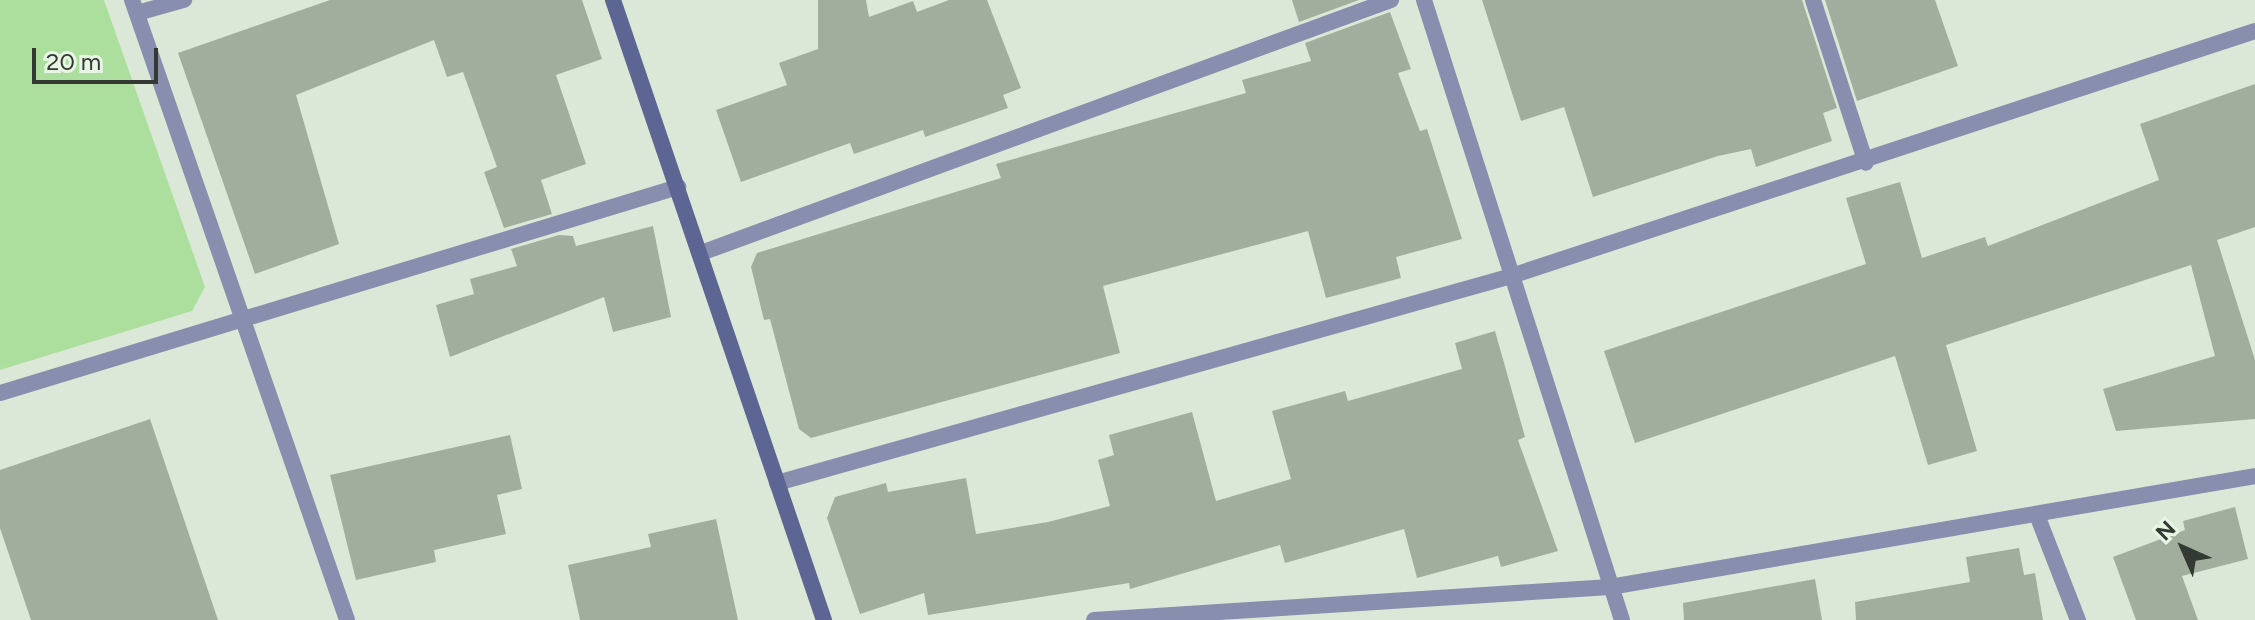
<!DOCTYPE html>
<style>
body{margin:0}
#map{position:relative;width:2255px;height:620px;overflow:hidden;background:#dbe8d7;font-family:Figtree,sans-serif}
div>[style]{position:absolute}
.green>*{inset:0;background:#acdf9e}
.building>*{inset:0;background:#a1ae9e}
.street>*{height:16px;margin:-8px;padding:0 8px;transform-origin:8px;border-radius:8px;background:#888eae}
.secondary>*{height:16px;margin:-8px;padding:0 8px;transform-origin:8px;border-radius:8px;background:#5d6593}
span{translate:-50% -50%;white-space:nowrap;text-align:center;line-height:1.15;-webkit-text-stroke:6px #e8f5e5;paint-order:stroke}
.north{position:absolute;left:2143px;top:508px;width:80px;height:80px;-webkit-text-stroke:6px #e8f5e5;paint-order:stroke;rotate:315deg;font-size:22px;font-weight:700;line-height:32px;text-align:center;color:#343933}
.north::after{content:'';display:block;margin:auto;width:28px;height:36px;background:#343933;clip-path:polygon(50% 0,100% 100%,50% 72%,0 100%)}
.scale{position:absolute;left:32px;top:48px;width:126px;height:36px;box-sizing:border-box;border:4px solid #343933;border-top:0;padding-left:10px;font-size:24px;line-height:28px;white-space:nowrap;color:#343933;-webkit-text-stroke:6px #e8f5e5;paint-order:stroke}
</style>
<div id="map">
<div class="green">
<div style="clip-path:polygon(0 0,104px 0,205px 287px,192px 311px,0 370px)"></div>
</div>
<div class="building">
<div style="clip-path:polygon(330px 0,582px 0,602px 59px,556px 75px,586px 164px,541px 180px,552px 214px,504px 228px,484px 172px,497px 167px,463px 72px,447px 77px,434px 40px,296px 95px,339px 244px,255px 274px,178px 53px)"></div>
<div style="clip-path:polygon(818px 0,866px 0,869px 17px,913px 1px,917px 12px,949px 0,987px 0,1021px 88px,1003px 95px,1008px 108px,925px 137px,923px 130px,854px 154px,850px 143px,741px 182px,716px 110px,787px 85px,779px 63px,818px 49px)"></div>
<div style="clip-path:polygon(1292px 0,1359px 0,1299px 22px)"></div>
<div style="clip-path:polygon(1482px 0,1802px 0,1837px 108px,1823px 113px,1832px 141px,1756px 167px,1751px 149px,1718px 156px,1593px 197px,1564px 107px,1521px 121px)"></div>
<div style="clip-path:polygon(1825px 0,1935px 0,1958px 66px,1857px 101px)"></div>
<div style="clip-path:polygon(1390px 12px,1411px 69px,1398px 73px,1420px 131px,1427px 129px,1462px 239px,1396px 257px,1401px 278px,1326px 298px,1308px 231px,1103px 286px,1120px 353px,811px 438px,799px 429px,770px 319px,764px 320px,751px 267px,757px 253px,1001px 178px,996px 164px,1246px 93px,1242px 80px,1311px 61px,1305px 43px)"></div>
<div style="clip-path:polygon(2255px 84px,2255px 227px,2217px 240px,2255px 360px,2255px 419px,2116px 431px,2103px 389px,2215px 356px,2191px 265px,1946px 345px,1977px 451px,1928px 465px,1895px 356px,1635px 443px,1604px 351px,1866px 264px,1846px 198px,1900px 182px,1922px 258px,1985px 237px,1988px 246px,2159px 180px,2140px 124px)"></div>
<div style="clip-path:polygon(653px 226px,671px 317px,613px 332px,604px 297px,450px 357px,436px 305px,474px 294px,470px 279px,517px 266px,511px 249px,559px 235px,573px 236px,576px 246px)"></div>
<div style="clip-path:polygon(1495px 331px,1525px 437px,1518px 440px,1558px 551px,1501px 567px,1498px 556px,1417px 578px,1404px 529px,1285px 563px,1280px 545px,1130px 589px,1129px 583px,928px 615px,924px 593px,860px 614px,827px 518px,835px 497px,886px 483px,888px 492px,966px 478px,976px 534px,1048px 522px,1110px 506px,1098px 460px,1114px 455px,1109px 435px,1192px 412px,1216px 501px,1291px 479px,1272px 411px,1345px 391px,1348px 401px,1462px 369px,1455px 343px)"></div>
<div style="clip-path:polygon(150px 419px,218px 620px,31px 620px,0 528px,0 470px)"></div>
<div style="clip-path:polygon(510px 435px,522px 489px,497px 495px,506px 534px,434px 550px,436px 562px,356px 580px,330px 475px)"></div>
<div style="clip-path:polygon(2235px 507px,2248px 559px,2182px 576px,2198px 620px,2136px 620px,2113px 557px,2185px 530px,2183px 521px)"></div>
<div style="clip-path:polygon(716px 519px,738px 620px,580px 620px,568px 565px,651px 547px,648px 534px)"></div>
<div style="clip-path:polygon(2019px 548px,2024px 575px,2035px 573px,2043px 620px,1856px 620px,1855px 602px,1970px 582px,1966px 557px)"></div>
<div style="clip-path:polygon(1815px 579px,1822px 620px,1684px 620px,1683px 603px)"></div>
</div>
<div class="street">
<div style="left:132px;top:0;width:656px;rotate:70.87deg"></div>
<div style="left:1424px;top:0;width:651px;rotate:72.29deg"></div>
<div style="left:1813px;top:0;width:171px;rotate:72deg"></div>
<div style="left:137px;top:13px;width:49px;rotate:-15.5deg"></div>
<div style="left:701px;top:253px;width:735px;rotate:-20.14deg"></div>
<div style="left:0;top:393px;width:709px;rotate:-16.9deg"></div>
<div style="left:777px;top:483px;width:759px;rotate:-15.74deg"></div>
<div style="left:1508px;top:277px;width:786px;rotate:-18.23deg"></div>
<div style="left:2037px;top:515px;width:113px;rotate:68.7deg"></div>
<div style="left:1094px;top:620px;width:517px;rotate:-3.66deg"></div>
<div style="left:1610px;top:587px;width:654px;rotate:-9.76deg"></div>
</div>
<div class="secondary">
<div style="left:613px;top:0;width:655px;rotate:71.21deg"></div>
</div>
<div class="north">N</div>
<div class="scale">20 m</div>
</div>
